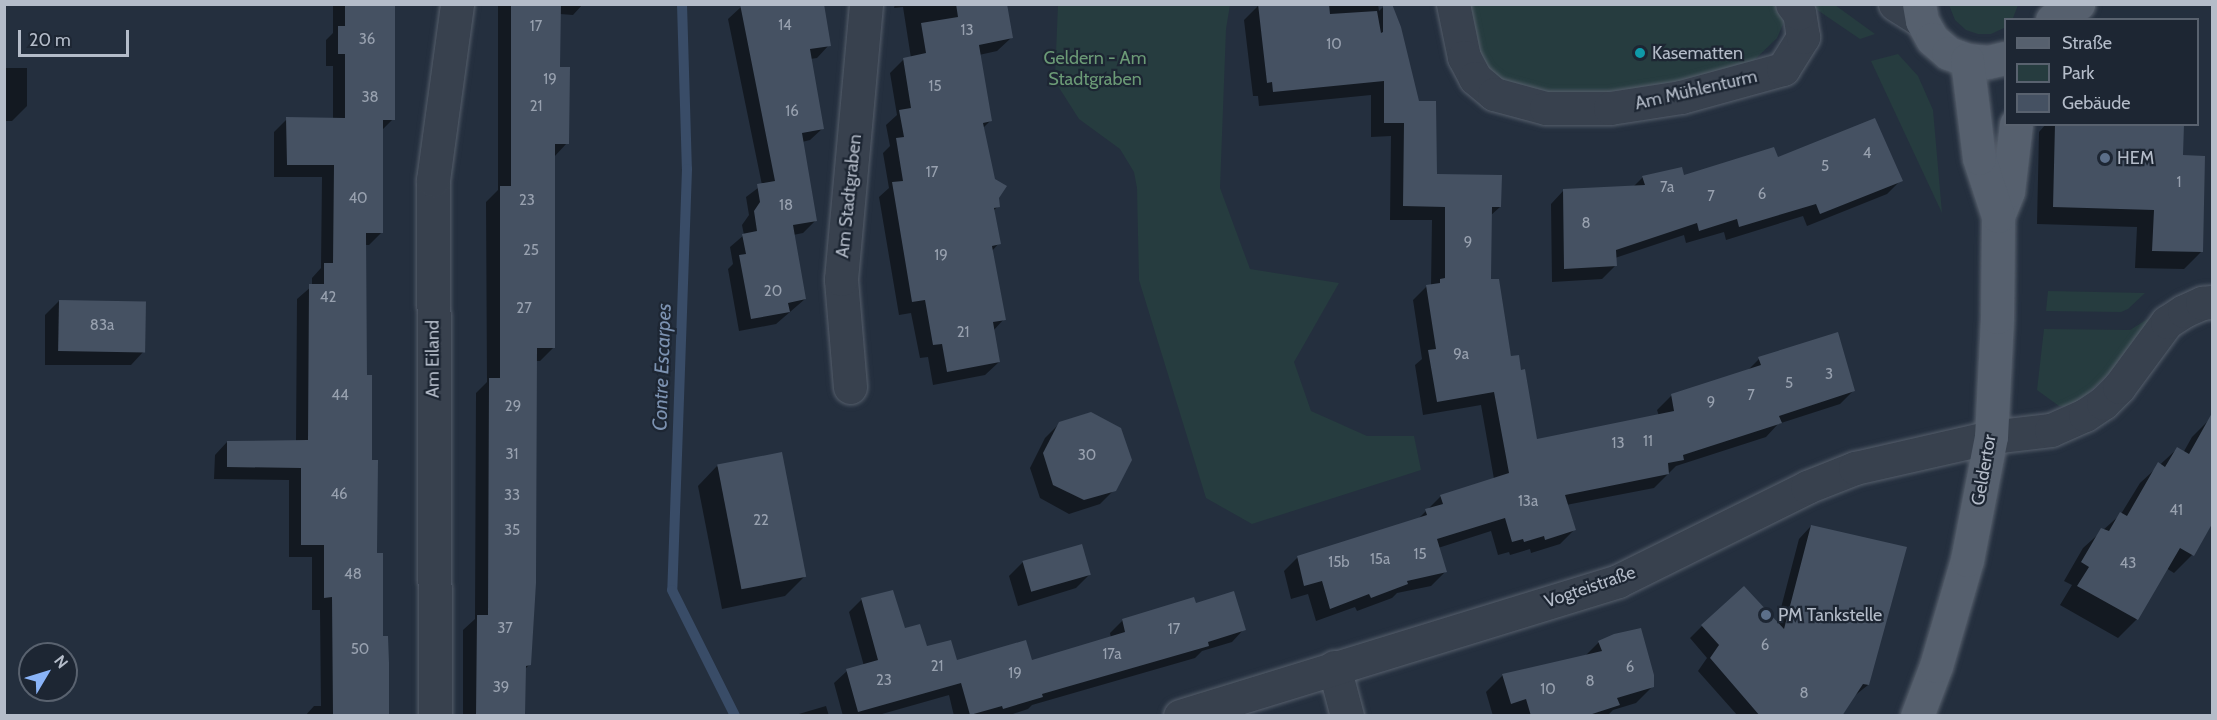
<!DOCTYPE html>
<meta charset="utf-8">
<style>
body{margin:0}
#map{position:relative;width:2217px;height:720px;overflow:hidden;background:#242f3e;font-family:Cabin,sans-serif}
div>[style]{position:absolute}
.green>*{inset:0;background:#263c3f}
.shadow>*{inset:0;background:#0007}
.stream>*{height:10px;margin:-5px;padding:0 5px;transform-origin:5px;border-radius:5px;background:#394c67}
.building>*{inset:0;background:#455162;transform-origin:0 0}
.roads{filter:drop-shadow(0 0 2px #565f6c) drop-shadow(0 0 2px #565f6c)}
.minor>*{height:33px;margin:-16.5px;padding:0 16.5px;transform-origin:16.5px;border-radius:16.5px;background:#38414e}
.major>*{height:33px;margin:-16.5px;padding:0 16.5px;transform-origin:16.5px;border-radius:16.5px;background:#56606e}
.dots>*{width:16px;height:16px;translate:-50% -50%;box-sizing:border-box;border:3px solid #1d2633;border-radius:50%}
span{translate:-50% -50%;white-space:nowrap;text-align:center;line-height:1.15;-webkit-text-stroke:4.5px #1d2633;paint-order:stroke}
.number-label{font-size:15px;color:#98a1af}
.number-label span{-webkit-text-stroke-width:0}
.poi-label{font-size:18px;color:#b4bcc9}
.left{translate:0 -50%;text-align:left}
.park-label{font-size:18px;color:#6b9a76}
.street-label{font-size:18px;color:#b4bcc9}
.water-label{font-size:20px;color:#7c92b1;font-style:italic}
.frame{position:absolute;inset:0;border:6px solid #b4bcc9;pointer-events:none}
.legend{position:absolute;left:2004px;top:18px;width:195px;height:108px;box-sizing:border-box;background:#1d2633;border:2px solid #59626f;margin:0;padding:8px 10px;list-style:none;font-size:18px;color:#b4bcc9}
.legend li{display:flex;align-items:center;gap:12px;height:30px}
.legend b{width:30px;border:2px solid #59626f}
.north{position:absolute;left:18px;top:642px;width:60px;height:60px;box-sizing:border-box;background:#1d2633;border:2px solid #59626f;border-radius:50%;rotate:52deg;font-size:16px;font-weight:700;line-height:24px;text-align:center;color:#b4bcc9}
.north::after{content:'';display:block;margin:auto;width:21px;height:27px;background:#8ab4f8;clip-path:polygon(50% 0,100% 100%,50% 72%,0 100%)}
.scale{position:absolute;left:18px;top:30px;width:111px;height:27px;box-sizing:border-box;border:3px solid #b4bcc9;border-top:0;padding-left:8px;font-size:18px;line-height:21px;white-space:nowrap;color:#b4bcc9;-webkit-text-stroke:4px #1d2633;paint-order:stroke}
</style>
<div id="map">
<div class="green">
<div style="clip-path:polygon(1058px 5px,1230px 5px,1226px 29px,1220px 188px,1250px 269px,1339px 283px,1294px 362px,1311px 411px,1367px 436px,1414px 436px,1421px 470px,1252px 524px,1206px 498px,1139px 280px,1137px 188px,1134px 172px,1120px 149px,1079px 119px,1058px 86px,1055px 76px)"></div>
<div style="clip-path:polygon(1461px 5px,1774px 5px,1784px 22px,1777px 38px,1744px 70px,1681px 87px,1577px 97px,1505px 84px,1482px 62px)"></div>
<div style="clip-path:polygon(1810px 5px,1835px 5px,1875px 34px,1860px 39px)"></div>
<div style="clip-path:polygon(2018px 5px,2013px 18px,2006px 20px,2004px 28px,1991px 34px,1978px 34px,1966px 30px,1955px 20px,1949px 5px)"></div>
<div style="clip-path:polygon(1898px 54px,1918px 76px,1933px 110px,1942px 213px,1871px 61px)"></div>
<div style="clip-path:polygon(2048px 291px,2145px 293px,2128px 309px,2121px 312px,2046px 311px)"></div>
<div style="clip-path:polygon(2151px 317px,2121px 362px,2082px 399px,2066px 407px,2059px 406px,2037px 390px,2044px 329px,2130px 330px)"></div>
</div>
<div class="shadow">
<div style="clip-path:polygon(333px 4px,393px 4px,393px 119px,382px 130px,382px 232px,369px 245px,364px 245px,365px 376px,387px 716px,305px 716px,314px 706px,321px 706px,320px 610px,312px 610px,312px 557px,289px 557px,289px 480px,214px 479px,215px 455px,227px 442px,296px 442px,297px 299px,312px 286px,312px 278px,321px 268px,322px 177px,274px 177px,274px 132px,287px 119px,333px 119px,333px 66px,326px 66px,326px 40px,333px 33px)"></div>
<div style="clip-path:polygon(498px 4px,583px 4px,573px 15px,560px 14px,559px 68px,567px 143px,554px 157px,554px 347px,540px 361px,535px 361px,529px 665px,525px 669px,524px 716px,463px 716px,463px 630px,475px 619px,476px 393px,487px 382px,486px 202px,498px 190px)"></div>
<div style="clip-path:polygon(895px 4px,1005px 4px,1011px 38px,997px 51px,979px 55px,990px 121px,983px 128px,998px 206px,993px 211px,999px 243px,992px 251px,1004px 319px,993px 331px,999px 362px,985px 375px,933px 385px,928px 357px,920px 358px,911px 313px,899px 315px,879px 197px,889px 188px,883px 153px,890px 146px,886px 125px,897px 115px,890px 73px,904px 59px,911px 58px,903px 7px,894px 8px)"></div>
<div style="clip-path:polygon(1273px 4px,1378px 4px,1379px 11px,1384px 6px,1436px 176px,1500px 207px,1490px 216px,1490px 281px,1535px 441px,1659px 416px,1657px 410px,1671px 396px,1746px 372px,1759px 359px,1854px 390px,1840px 404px,1778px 424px,1766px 437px,1676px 466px,1654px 488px,1566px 505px,1574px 530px,1560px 544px,1531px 553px,1530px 549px,1510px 555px,1509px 552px,1498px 555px,1491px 531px,1438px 548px,1445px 572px,1431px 586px,1397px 593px,1392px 598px,1357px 611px,1355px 607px,1316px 621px,1308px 594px,1291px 599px,1284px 571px,1298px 557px,1417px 520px,1441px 496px,1494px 479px,1481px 405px,1423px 415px,1415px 365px,1422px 359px,1413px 300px,1427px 286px,1431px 286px,1432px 220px,1390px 220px,1391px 136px,1371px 137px,1371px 95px,1259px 106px,1258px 96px,1253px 96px,1244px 20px,1258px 6px)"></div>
<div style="clip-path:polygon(741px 7px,829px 45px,817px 58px,810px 59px,823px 128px,810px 140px,802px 142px,815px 221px,803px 233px,793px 235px,805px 299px,776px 324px,739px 331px,728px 269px,733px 264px,730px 247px,744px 235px,742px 225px,749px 215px,746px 197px,762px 185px,728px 19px)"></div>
<div style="clip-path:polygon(4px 68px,27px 68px,27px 106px,12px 121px,4px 121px)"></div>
<div style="clip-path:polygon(2046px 124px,2154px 124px,2182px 157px,2201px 252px,2184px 269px,2135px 268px,2137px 227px,2037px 224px,2039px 132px)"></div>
<div style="clip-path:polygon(1777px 159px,1901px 180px,1887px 194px,1807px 226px,1803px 216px,1726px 240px,1724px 232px,1686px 243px,1684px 235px,1615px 258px,1615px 266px,1602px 279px,1552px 282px,1551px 204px,1564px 190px,1633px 187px,1643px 177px,1683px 176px)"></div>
<div style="clip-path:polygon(59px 301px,144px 351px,131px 365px,45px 365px,45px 315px)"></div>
<div style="clip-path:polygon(2210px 419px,2212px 420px,2212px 521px,2192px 555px,2174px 573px,2166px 568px,2137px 619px,2118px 638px,2060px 605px,2072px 585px,2064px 581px,2083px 548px,2121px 514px,2140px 483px,2177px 449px,2183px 453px,2192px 437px)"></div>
<div style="clip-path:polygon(1060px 423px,1114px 490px,1100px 504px,1069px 514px,1040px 498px,1030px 468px,1045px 438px)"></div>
<div style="clip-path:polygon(717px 466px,804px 577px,785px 596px,722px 609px,698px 486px)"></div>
<div style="clip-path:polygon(1811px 526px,1868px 685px,1853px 697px,1840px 716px,1738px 716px,1698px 671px,1707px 658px,1690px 638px,1702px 626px,1777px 623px,1799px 539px)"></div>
<div style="clip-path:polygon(1023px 562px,1089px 575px,1076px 588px,1018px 606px,1009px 576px)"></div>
<div style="clip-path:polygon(862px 599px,926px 648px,956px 662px,1031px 662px,1111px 638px,1110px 633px,1123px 620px,1195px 605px,1244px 629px,1232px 642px,1202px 651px,1195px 658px,1032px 705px,1028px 709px,1007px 716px,954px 716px,949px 695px,875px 716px,843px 716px,834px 683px,847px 671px,864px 666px,849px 612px)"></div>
<div style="clip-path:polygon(1599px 642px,1652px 687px,1636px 703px,1613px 710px,1607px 716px,1493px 716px,1486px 692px,1503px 675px,1585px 656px)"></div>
<div style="clip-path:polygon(826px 706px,829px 716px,792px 716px)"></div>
</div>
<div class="stream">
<div style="left:682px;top:4px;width:165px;rotate:88.3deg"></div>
<div style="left:687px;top:169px;width:421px;rotate:92deg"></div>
<div style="left:672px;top:590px;width:141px;rotate:63.4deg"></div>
</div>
<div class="building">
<div style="clip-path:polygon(345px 4px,395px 4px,395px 120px,383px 120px,383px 233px,366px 233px,367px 375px,372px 375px,372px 460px,378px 460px,377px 553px,383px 553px,383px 636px,388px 636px,389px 663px,389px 716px,333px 716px,332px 597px,324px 598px,324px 545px,301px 545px,301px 468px,227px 467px,227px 441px,308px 440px,309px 284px,324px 284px,324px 263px,333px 263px,334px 165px,287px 165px,286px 117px,345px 118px,345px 54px,338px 54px,338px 26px,345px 26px)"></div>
<div style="clip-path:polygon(511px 4px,561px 4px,560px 67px,570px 67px,569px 144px,555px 144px,555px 348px,537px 348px,536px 583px,531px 665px,526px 666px,525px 716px,476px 716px,477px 615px,488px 615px,489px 378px,500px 378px,500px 186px,511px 186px)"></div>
<div style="clip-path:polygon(740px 4px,824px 4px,831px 46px,810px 49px,824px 129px,802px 133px,817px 221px,793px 225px,806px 299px,788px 303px,790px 312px,751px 319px,739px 255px,746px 254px,742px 234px,757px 231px,754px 211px,760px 202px,757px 184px,775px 181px)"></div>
<div style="clip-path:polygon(956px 4px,1007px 4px,1013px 38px,979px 45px,992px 121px,983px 123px,995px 179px,1007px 186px,999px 198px,1000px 207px,994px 208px,1001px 244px,992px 246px,1006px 320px,993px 322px,1000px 362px,947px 372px,942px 344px,933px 345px,925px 300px,912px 302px,892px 182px,903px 181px,896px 138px,904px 137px,899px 110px,911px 108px,903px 58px,926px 53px,921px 23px,958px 17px)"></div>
<div style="clip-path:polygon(1258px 4px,1329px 4px,1330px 14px,1377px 11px,1381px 33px,1383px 32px,1383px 4px,1392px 4px,1401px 27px,1419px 101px,1436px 101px,1437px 174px,1502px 175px,1501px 207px,1492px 207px,1491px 279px,1499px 279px,1511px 356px,1519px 355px,1521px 370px,1525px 369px,1537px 439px,1674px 411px,1671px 394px,1761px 365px,1758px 357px,1838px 332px,1855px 391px,1779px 416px,1782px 423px,1683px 455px,1684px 460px,1668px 463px,1669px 474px,1565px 495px,1576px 530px,1545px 540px,1544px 536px,1524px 542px,1523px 539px,1512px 542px,1505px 518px,1437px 539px,1447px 572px,1407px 581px,1408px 584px,1371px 598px,1369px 594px,1330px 609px,1322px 581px,1304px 586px,1297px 556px,1427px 515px,1425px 509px,1443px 504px,1440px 495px,1509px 473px,1494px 392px,1437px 402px,1428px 350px,1436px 349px,1426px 285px,1440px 283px,1440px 279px,1445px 278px,1445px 207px,1403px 206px,1404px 123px,1384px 123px,1384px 81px,1273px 92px,1272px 82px,1267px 83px)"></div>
<div style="clip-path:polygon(1875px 118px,1903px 181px,1820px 214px,1816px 204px,1739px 227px,1737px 219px,1699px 231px,1697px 223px,1616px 250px,1617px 266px,1564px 269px,1563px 189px,1645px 185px,1642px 176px,1682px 167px,1684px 175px,1774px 147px,1778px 157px)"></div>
<div style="clip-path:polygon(2055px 124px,2184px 124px,2183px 155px,2205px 156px,2203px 252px,2152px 251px,2154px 210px,2053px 207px)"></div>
<div style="left:59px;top:300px;width:87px;height:51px;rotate:1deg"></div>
<div style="clip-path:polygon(1091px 412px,1121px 428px,1132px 460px,1116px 491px,1084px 500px,1053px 485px,1043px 453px,1059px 422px)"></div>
<div style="clip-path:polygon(2212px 413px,2212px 524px,2194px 556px,2180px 548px,2138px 620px,2077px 586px,2089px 567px,2081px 562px,2101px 528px,2109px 531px,2120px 512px,2127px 516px,2158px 462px,2165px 467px,2177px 447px,2189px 454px)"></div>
<div style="left:782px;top:452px;width:127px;height:66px;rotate:79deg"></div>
<div style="clip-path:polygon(1811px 525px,1907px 547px,1869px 685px,1863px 684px,1842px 716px,1760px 716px,1710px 658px,1719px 645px,1701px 625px,1744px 586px,1784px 629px)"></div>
<div style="left:1082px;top:544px;width:32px;height:62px;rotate:74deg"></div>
<div style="clip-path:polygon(893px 590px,905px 628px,920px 624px,927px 646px,951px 640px,957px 660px,1026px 640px,1032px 660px,1125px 632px,1122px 619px,1194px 597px,1196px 603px,1234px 591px,1246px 630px,1208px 642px,1209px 646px,1042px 694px,1043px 697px,1003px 709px,1002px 706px,970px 715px,961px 683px,858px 712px,846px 669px,878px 660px,861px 598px)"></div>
<div style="clip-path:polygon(1641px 628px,1654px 675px,1654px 687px,1617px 698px,1620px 705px,1586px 716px,1531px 716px,1526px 699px,1511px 704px,1502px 674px,1602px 651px,1598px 641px,1614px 634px)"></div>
</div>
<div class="roads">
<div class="minor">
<div style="left:1453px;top:4px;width:54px;rotate:78.3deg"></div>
<div style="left:1464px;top:57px;width:24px;rotate:62deg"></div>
<div style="left:1475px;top:78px;width:25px;rotate:40deg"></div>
<div style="left:1494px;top:94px;width:54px;rotate:15.1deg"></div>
<div style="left:1546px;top:108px;width:64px"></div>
<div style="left:1610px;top:108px;width:72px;rotate:-8.8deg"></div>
<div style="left:1681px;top:97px;width:106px;rotate:-15.4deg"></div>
<div style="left:1783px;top:69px;width:38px;rotate:-58deg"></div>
<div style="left:1803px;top:37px;width:24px;rotate:-99deg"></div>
<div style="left:1799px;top:13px;width:11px;rotate:-128deg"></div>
<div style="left:1895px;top:4px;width:32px;rotate:32deg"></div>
<div style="left:850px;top:387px;width:108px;rotate:-94.8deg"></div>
<div style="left:841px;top:279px;width:276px;rotate:-84.8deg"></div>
<div style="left:1334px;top:667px;width:51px;rotate:75.1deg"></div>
<div style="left:435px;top:716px;width:536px;rotate:-90.21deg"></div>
<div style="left:433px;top:180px;width:178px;rotate:-82.2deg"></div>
<div style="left:1180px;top:716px;width:458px;rotate:-17.1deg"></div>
<div style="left:1618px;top:581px;width:211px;rotate:-26.4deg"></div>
<div style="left:1807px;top:487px;width:52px;rotate:-21.6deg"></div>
<div style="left:1855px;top:468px;width:139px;rotate:-12.8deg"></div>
<div style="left:1991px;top:437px;width:60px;rotate:-6.7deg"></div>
<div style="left:2051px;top:430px;width:37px;rotate:-24deg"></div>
<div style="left:2085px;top:415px;width:22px;rotate:-34deg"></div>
<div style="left:2103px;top:403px;width:23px;rotate:-45deg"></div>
<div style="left:2119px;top:387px;width:81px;rotate:-53.6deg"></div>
<div style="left:2167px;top:322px;width:20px;rotate:-33deg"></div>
<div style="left:2184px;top:311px;width:20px;rotate:-24deg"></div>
<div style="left:2202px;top:303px;width:10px;rotate:-6deg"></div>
</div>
<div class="major">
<div style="left:1919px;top:4px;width:17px;rotate:80deg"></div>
<div style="left:1922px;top:21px;width:21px;rotate:61deg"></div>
<div style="left:1932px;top:39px;width:21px;rotate:41deg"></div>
<div style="left:1948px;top:53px;width:20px;rotate:20deg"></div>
<div style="left:1967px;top:60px;width:21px;rotate:5deg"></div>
<div style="left:1988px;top:62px;width:18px;rotate:-13deg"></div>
<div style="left:2052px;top:20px;width:31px;rotate:-32deg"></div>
<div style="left:1998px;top:216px;width:27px;rotate:-68deg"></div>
<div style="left:2008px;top:191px;width:67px;rotate:-83.2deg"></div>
<div style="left:1917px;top:716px;width:53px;rotate:-69.2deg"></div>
<div style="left:1936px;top:666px;width:110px;rotate:-73.7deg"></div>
<div style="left:1967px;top:560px;width:125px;rotate:-79deg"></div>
<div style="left:1991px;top:437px;width:120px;rotate:-87.1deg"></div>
<div style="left:1997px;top:317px;width:101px;rotate:-89.4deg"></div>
<div style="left:1998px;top:216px;width:61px;rotate:-108.1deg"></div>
<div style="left:1979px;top:158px;width:99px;rotate:-97deg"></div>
</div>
</div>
<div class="dots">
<div style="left:1640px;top:53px;background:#0f9aa8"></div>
<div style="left:2105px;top:158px;background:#5c6f8a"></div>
<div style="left:1766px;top:615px;background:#5c6f8a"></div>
</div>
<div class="number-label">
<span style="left:785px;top:26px">14</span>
<span style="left:536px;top:27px">17</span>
<span style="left:967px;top:31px">13</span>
<span style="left:367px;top:40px">36</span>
<span style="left:1334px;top:45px">10</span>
<span style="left:550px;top:80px">19</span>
<span style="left:935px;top:87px">15</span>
<span style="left:370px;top:98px">38</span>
<span style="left:536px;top:107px">21</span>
<span style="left:792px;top:112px">16</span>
<span style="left:1867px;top:154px">4</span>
<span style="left:1825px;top:167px">5</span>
<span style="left:932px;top:173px">17</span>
<span style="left:2179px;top:183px">1</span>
<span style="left:1667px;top:188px">7a</span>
<span style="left:1762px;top:195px">6</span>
<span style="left:1711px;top:197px">7</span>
<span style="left:358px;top:199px">40</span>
<span style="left:527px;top:201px">23</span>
<span style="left:786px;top:206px">18</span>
<span style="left:1586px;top:224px">8</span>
<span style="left:1468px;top:243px">9</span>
<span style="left:531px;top:251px">25</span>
<span style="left:941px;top:256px">19</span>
<span style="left:773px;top:292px">20</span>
<span style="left:328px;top:298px">42</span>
<span style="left:524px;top:309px">27</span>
<span style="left:102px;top:326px">83a</span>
<span style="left:963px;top:333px">21</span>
<span style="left:1461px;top:355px">9a</span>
<span style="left:1829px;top:375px">3</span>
<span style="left:1789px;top:384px">5</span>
<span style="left:340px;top:396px">44</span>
<span style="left:1751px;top:396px">7</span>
<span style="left:1711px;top:403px">9</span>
<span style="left:513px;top:407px">29</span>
<span style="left:1648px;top:442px">11</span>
<span style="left:1618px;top:444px">13</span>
<span style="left:512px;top:455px">31</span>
<span style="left:1087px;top:456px">30</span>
<span style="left:339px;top:495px">46</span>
<span style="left:512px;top:496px">33</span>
<span style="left:1528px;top:502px">13a</span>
<span style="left:2176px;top:511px">41</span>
<span style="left:761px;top:521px">22</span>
<span style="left:512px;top:531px">35</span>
<span style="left:1420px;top:555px">15</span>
<span style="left:1380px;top:560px">15a</span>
<span style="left:1339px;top:563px">15b</span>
<span style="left:2128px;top:564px">43</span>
<span style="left:353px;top:575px">48</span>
<span style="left:505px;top:629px">37</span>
<span style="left:1174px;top:630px">17</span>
<span style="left:1765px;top:646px">6</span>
<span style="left:360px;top:650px">50</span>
<span style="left:1112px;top:655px">17a</span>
<span style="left:937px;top:667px">21</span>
<span style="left:1630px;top:668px">6</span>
<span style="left:1015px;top:674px">19</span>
<span style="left:884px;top:681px">23</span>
<span style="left:1590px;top:682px">8</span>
<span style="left:501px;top:688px">39</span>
<span style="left:1548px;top:690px">10</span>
<span style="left:1804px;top:694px">8</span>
</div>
<div class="poi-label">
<span class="left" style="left:1652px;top:53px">Kasematten</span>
<span class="left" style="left:2117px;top:158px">HEM</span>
<span class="left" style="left:1778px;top:615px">PM Tankstelle</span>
</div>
<div class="park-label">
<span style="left:1095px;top:69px">Geldern - Am<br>Stadtgraben</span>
</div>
<div class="street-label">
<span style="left:1696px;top:90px;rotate:-13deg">Am Mühlenturm</span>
<span style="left:849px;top:196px;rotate:-84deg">Am Stadtgraben</span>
<span style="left:433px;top:359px;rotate:-90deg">Am Eiland</span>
<span style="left:1984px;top:470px;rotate:-80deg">Geldertor</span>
<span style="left:1590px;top:587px;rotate:-19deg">Vogteistraße</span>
</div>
<div class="water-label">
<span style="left:662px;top:367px;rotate:-88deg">Contre Escarpes</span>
</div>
<div class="frame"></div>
<ul class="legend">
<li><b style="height:8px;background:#56606e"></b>Straße</li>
<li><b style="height:16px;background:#263c3f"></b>Park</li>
<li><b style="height:16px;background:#455162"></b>Gebäude</li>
</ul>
<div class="north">N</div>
<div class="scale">20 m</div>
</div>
